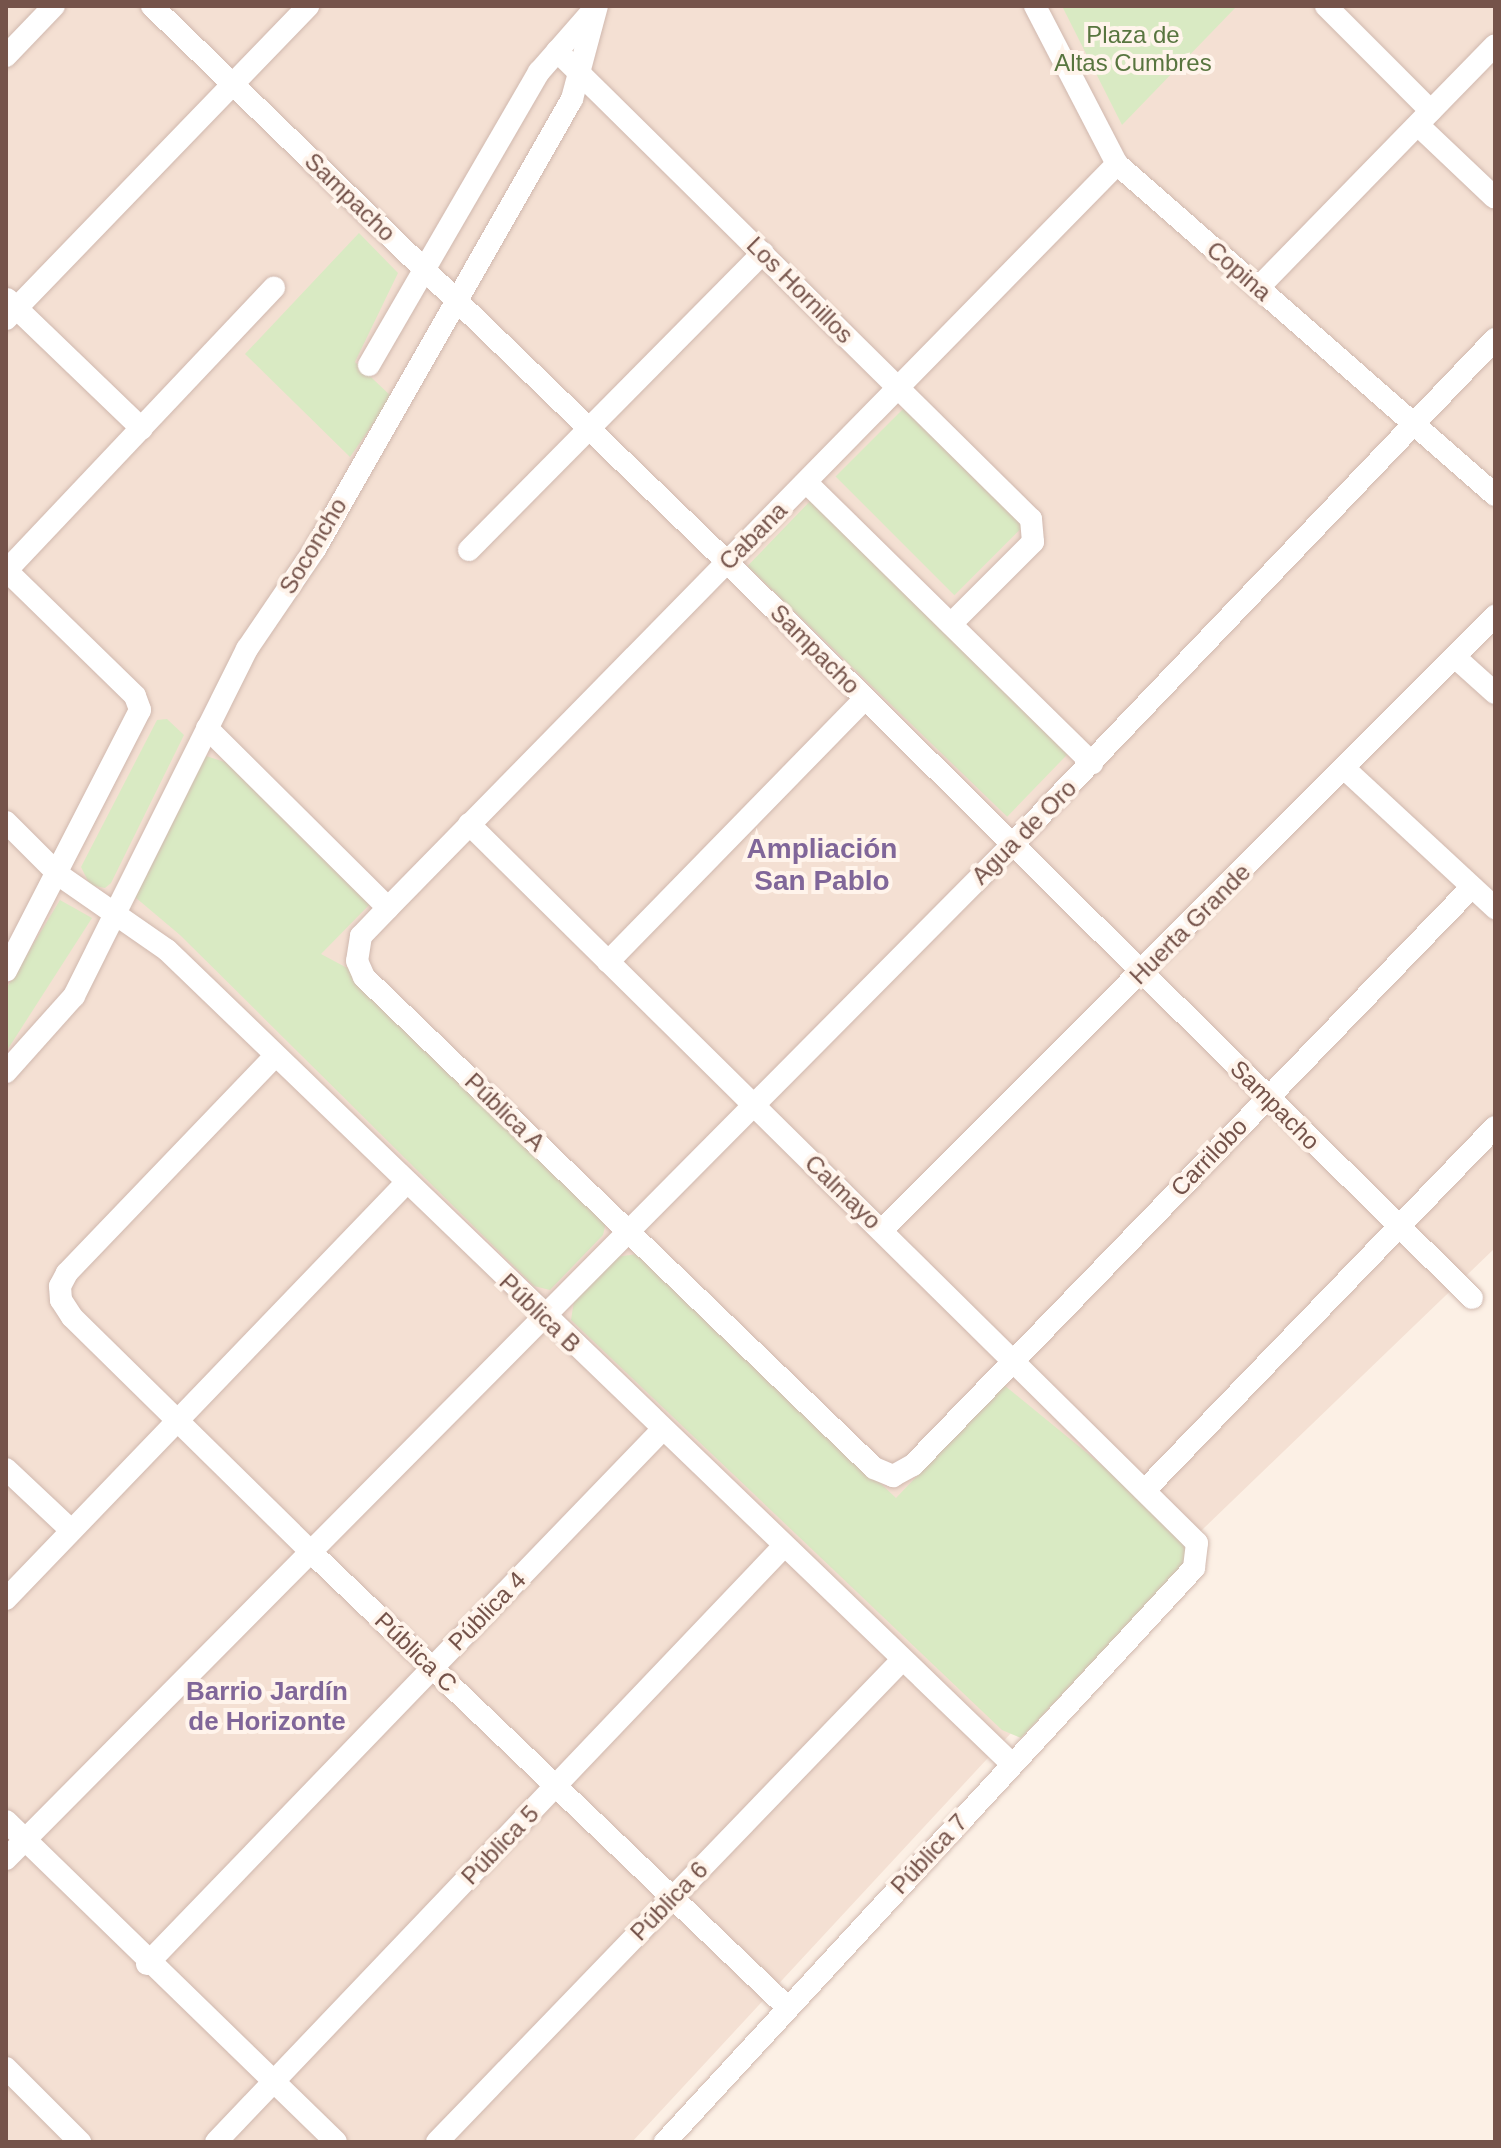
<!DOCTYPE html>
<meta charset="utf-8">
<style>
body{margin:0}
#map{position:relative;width:1501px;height:2148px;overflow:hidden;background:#fcf0e5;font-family:Helvetica,sans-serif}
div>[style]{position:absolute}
.residential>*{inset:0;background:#f4e0d3}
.green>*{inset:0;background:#d9eac3;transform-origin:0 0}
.roads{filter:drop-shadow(0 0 2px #d0b8ae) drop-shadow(0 0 2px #d0b8ae)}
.minor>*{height:22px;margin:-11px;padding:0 11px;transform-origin:11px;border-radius:11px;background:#fff}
span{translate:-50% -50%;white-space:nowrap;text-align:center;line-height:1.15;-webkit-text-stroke:8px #fff4eb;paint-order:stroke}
.park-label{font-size:24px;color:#58753f}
.street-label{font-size:24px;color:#75534a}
.neighbourhood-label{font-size:26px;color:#806699;font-weight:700}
.quarter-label{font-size:28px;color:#806699;font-weight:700}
.frame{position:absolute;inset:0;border:8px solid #75534a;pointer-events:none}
</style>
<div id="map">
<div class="residential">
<div style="clip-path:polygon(6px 6px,1495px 6px,1495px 1248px,1177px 1554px,632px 2142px,6px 2142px)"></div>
</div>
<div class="green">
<div style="clip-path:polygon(1062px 6px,1237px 6px,1122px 125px)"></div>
<div style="clip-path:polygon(359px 233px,398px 273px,355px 362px,392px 397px,350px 457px,245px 354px)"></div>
<div style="left:907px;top:405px;width:168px;height:101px;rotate:45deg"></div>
<div style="left:817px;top:494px;width:361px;height:100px;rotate:44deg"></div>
<div style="clip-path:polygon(167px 719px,184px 735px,111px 883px,105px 888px,90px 885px,81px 867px,157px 720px)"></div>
<div style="clip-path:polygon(206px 756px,228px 763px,372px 902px,321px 954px,364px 977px,606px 1222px,603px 1235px,550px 1290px,534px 1286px,180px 935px,129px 892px)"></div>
<div style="clip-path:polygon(60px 900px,92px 918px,6px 1052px,6px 989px)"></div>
<div style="clip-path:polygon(637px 1254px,896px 1498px,1004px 1385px,1197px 1543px,1182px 1567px,1021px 1738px,1002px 1730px,571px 1320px,574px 1301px,616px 1257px)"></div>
</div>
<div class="roads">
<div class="minor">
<div style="left:152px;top:6px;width:800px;rotate:44.04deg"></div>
<div style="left:727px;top:562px;width:1047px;rotate:44.65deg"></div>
<div style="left:1035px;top:6px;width:178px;rotate:62.6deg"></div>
<div style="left:1117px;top:164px;width:502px;rotate:41.21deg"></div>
<div style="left:1326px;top:6px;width:148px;rotate:45deg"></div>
<div style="left:557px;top:51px;width:666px;rotate:44.64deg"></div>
<div style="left:1031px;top:519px;width:23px;rotate:85deg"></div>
<div style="left:1033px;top:542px;width:116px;rotate:135deg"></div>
<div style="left:6px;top:56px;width:69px;rotate:-46.2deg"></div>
<div style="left:1418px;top:125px;width:105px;rotate:43.5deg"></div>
<div style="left:1258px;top:288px;width:339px;rotate:-45.7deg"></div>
<div style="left:7px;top:299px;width:187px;rotate:43.9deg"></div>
<div style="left:6px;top:319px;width:435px;rotate:-46deg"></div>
<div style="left:369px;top:365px;width:339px;rotate:-59.9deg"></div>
<div style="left:539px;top:72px;width:86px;rotate:-48.8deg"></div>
<div style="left:807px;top:483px;width:400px;rotate:44.5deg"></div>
<div style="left:469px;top:550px;width:418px;rotate:-45.3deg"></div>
<div style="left:6px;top:570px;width:180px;rotate:44.3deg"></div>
<div style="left:135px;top:696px;width:15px;rotate:70deg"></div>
<div style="left:140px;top:710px;width:293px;rotate:117.2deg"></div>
<div style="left:6px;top:571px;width:390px;rotate:-46.6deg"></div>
<div style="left:1456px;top:658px;width:52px;rotate:41.9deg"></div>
<div style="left:207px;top:728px;width:255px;rotate:44.8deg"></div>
<div style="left:388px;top:908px;width:39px;rotate:134deg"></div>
<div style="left:361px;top:936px;width:25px;rotate:99deg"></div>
<div style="left:357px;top:961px;width:17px;rotate:66deg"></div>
<div style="left:364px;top:977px;width:708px;rotate:43.91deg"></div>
<div style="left:874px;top:1468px;width:21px;rotate:23deg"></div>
<div style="left:893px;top:1476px;width:23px;rotate:-29deg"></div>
<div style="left:913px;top:1465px;width:804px;rotate:-45.96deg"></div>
<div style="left:1345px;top:769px;width:205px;rotate:42.8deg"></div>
<div style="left:6px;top:822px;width:75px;rotate:45deg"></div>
<div style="left:59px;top:875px;width:131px;rotate:34.8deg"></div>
<div style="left:167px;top:950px;width:1173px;rotate:43.93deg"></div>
<div style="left:469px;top:824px;width:1023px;rotate:44.64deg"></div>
<div style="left:1197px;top:1543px;width:25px;rotate:97deg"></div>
<div style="left:1194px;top:1568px;width:781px;rotate:132.66deg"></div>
<div style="left:388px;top:908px;width:1042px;rotate:-45.58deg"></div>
<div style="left:608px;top:962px;width:368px;rotate:-45.7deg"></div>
<div style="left:275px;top:1056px;width:301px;rotate:133.8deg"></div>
<div style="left:67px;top:1273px;width:15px;rotate:118deg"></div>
<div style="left:60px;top:1286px;width:14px;rotate:86deg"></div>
<div style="left:61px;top:1300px;width:20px;rotate:57deg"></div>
<div style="left:72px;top:1317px;width:335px;rotate:44.5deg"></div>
<div style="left:311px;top:1552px;width:658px;rotate:43.71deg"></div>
<div style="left:6px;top:1072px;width:102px;rotate:-48.2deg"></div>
<div style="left:74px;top:996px;width:388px;rotate:-63.5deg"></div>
<div style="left:247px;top:649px;width:121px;rotate:-55.8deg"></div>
<div style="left:315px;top:549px;width:518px;rotate:-60.27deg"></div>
<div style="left:572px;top:99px;width:96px;rotate:-75deg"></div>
<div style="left:882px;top:1230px;width:868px;rotate:-45.05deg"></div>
<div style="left:6px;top:1469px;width:89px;rotate:43.2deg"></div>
<div style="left:1145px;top:1490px;width:504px;rotate:-46.04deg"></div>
<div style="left:6px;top:1599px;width:577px;rotate:-46.12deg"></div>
<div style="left:6px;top:1821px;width:460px;rotate:44.2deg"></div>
<div style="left:6px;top:1859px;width:1427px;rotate:-45.23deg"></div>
<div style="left:1011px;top:846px;width:701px;rotate:-46.33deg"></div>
<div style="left:147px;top:1964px;width:740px;rotate:-46.04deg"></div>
<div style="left:6px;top:2068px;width:105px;rotate:45deg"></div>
<div style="left:216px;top:2142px;width:822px;rotate:-46.38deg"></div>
<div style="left:437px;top:2142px;width:670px;rotate:-46.03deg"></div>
</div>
</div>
<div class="park-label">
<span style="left:1133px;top:49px">Plaza de<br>Altas Cumbres</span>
</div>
<div class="street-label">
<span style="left:350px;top:197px;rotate:44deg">Sampacho</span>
<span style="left:1239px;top:271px;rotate:41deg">Copina</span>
<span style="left:800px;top:290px;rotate:45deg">Los Hornillos</span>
<span style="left:753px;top:536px;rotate:-45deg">Cabana</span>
<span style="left:313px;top:546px;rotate:-59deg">Soconcho</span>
<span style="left:815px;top:649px;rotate:45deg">Sampacho</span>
<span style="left:1024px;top:832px;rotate:-45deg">Agua de Oro</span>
<span style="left:1190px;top:924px;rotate:-45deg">Huerta Grande</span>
<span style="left:1275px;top:1105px;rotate:45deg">Sampacho</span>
<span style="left:505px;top:1112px;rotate:44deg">Pública A</span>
<span style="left:1209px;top:1157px;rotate:-46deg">Carrilobo</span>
<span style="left:843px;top:1192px;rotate:44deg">Calmayo</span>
<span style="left:540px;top:1313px;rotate:44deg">Pública B</span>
<span style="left:487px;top:1611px;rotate:-46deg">Pública 4</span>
<span style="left:416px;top:1652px;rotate:44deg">Pública C</span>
<span style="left:500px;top:1845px;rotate:-46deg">Pública 5</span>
<span style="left:929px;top:1854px;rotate:-47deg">Pública 7</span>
<span style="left:669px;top:1901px;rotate:-46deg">Pública 6</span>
</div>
<div class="neighbourhood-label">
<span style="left:267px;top:1707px">Barrio Jardín<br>de Horizonte</span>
</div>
<div class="quarter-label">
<span style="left:822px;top:865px">Ampliación<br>San Pablo</span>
</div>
<div class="frame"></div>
</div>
